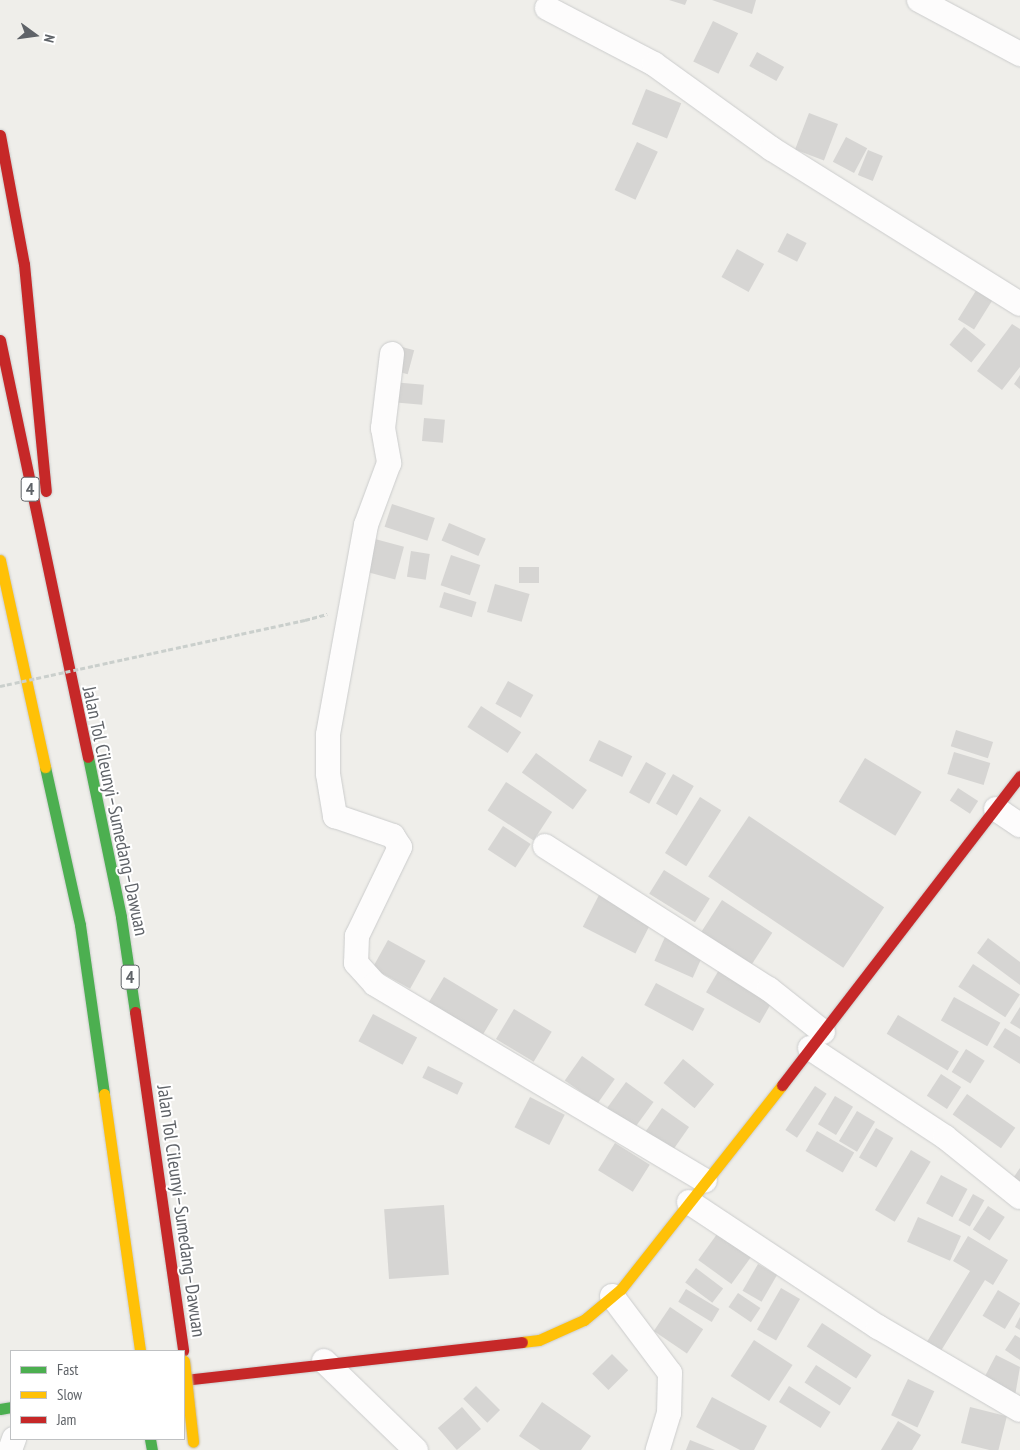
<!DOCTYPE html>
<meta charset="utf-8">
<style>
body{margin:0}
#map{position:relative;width:1020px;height:1450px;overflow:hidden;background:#efeeea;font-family:"PT Sans Narrow",sans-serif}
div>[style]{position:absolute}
.building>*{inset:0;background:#d6d5d3;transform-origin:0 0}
.path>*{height:3px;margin-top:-1.5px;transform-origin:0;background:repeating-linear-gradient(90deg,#cacfcc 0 5px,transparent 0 7.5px)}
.roads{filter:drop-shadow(0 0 1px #cbcccc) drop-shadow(0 0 1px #cbcccc)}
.street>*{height:24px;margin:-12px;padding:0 12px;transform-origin:12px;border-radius:12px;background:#fdfcfc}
.fast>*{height:11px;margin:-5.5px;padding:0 5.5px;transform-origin:5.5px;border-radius:5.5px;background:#4caf50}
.slow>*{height:11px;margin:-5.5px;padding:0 5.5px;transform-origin:5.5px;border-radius:5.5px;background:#ffc107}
.jam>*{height:11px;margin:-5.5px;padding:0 5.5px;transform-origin:5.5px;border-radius:5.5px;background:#c62828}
.path-bridge>*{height:3px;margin-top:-1.5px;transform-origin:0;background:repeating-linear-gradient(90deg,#cacfcc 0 5px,transparent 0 7.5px)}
.bridges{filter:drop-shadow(0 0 1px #c8b996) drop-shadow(0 0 1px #c8b996)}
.slow-bridge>*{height:11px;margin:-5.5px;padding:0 5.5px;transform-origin:5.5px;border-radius:5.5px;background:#ffc107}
span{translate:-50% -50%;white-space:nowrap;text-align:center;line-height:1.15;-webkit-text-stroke:4px #fff;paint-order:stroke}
.shield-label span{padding:1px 4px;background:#fff;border:1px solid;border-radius:4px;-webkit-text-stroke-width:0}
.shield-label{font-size:18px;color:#5f6368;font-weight:700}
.street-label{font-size:19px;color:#5f6368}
.legend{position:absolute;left:10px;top:1350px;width:175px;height:90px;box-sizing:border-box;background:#fff;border:1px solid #bfc1c3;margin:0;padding:6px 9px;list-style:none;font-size:15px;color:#5f6368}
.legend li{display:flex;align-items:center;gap:10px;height:25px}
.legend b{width:25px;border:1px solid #bfc1c3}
.north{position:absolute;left:10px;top:10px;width:50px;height:50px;-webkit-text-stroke:4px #fff;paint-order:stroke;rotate:104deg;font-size:14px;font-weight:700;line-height:20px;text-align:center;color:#5f6368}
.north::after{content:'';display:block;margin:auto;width:18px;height:22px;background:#5f6368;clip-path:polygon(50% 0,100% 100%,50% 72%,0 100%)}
</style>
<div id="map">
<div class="building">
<div style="clip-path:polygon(669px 0,687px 0,685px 5px)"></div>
<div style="clip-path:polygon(712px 0,756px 0,752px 14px)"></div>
<div style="left:713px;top:21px;width:28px;height:45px;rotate:26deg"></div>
<div style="left:757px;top:52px;width:31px;height:16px;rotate:29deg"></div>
<div style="left:646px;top:89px;width:38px;height:38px;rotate:22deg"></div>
<div style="left:809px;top:113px;width:31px;height:39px;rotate:21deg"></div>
<div style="left:846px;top:137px;width:24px;height:28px;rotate:28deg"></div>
<div style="left:637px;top:142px;width:23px;height:53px;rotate:25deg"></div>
<div style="left:868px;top:150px;width:16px;height:27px;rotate:22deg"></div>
<div style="left:787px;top:233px;width:22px;height:21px;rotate:27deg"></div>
<div style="left:737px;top:249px;width:31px;height:32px;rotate:29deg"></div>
<div style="left:977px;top:289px;width:19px;height:36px;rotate:32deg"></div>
<div style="clip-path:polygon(1012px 324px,1020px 329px,1020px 367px,1002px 390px,977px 371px)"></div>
<div style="left:964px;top:327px;width:28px;height:23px;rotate:39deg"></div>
<div style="left:391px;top:344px;width:24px;height:25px;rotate:15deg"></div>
<div style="clip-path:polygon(1020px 375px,1020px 389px,1014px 384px)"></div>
<div style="left:392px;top:382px;width:32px;height:20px;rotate:5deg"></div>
<div style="left:424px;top:418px;width:21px;height:23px;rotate:5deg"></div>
<div style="left:392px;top:504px;width:45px;height:24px;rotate:18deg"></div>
<div style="left:449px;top:523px;width:40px;height:19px;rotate:23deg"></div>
<div style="left:375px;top:539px;width:30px;height:34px;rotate:15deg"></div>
<div style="left:411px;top:551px;width:19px;height:26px;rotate:9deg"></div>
<div style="left:451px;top:555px;width:31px;height:32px;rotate:19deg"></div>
<div style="left:519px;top:567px;width:20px;height:16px"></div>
<div style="left:495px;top:584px;width:36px;height:29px;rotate:16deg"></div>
<div style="left:444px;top:592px;width:34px;height:16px;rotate:17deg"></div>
<div style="left:508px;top:681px;width:29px;height:26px;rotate:29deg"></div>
<div style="left:481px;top:706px;width:48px;height:25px;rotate:33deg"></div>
<div style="left:956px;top:730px;width:39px;height:17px;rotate:18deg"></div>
<div style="left:599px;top:740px;width:37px;height:23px;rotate:26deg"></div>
<div style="left:954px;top:752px;width:38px;height:23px;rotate:17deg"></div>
<div style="left:536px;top:753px;width:63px;height:24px;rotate:36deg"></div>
<div style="left:865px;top:758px;width:66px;height:51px;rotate:31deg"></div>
<div style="left:646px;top:762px;width:23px;height:35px;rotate:29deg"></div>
<div style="left:673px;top:774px;width:24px;height:34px;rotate:30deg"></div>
<div style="left:506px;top:782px;width:55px;height:34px;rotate:33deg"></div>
<div style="left:958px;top:788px;width:24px;height:15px;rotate:33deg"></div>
<div style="left:700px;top:797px;width:25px;height:66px;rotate:32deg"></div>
<div style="left:749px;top:816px;width:163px;height:73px;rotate:34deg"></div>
<div style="left:503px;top:826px;width:33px;height:28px;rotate:33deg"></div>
<div style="left:664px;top:870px;width:54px;height:28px;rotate:32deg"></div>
<div style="left:601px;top:891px;width:59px;height:40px;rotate:27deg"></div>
<div style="left:722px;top:900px;width:60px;height:40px;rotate:33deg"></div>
<div style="left:665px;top:937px;width:42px;height:26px;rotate:24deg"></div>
<div style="clip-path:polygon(988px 938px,1020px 962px,1020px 985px,977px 953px)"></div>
<div style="left:388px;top:940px;width:43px;height:32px;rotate:29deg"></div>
<div style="left:973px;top:964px;width:56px;height:27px;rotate:33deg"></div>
<div style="left:720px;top:968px;width:62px;height:28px;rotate:30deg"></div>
<div style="left:444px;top:977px;width:63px;height:36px;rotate:31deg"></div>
<div style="left:656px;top:983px;width:55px;height:25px;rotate:28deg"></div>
<div style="left:954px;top:997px;width:53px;height:27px;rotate:29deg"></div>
<div style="clip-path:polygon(1020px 1007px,1020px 1029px,1010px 1023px)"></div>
<div style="left:514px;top:1009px;width:44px;height:35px;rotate:31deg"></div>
<div style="left:373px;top:1014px;width:50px;height:31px;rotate:28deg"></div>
<div style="left:898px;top:1015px;width:71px;height:22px;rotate:31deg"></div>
<div style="clip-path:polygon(1005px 1028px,1020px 1037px,1020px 1064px,993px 1047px)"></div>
<div style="left:966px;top:1049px;width:22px;height:27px;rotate:32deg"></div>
<div style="left:582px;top:1056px;width:40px;height:30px;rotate:35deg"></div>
<div style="left:683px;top:1059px;width:40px;height:31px;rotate:39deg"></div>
<div style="left:428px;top:1066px;width:39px;height:13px;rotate:26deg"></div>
<div style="left:941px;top:1074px;width:24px;height:26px;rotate:33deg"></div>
<div style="left:626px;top:1082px;width:34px;height:39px;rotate:36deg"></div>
<div style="left:815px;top:1086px;width:14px;height:53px;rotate:34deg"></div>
<div style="left:967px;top:1094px;width:59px;height:25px;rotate:35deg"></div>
<div style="left:835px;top:1096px;width:21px;height:33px;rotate:31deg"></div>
<div style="left:530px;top:1097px;width:39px;height:34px;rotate:27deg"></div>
<div style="left:662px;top:1108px;width:33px;height:32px;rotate:35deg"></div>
<div style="left:857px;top:1111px;width:21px;height:35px;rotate:31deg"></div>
<div style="left:876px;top:1128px;width:20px;height:34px;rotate:30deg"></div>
<div style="left:817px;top:1131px;width:43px;height:23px;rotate:30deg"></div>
<div style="left:615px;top:1143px;width:41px;height:32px;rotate:32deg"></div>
<div style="left:911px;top:1150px;width:23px;height:70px;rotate:31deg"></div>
<div style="clip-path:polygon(1020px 1168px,1020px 1192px,1009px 1184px)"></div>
<div style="left:941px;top:1175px;width:30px;height:32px;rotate:28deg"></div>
<div style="left:973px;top:1194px;width:13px;height:30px;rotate:29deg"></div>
<div style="left:444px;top:1205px;width:70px;height:60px;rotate:86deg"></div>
<div style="left:988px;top:1206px;width:20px;height:28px;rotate:33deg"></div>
<div style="left:918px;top:1217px;width:47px;height:27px;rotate:24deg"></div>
<div style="left:720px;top:1230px;width:41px;height:37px;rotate:36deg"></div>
<div style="clip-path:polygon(968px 1236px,1008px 1260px,993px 1285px,985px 1280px,939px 1354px,925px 1345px,970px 1271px,953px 1261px)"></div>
<div style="left:758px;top:1264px;width:22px;height:31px;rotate:30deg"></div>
<div style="left:696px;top:1268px;width:34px;height:18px;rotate:37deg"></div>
<div style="left:781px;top:1288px;width:22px;height:48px;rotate:30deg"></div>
<div style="left:686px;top:1289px;width:39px;height:15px;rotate:31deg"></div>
<div style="left:998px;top:1290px;width:26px;height:30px;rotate:31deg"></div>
<div style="left:738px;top:1293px;width:27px;height:17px;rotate:34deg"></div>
<div style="left:670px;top:1307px;width:40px;height:29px;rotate:34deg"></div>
<div style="clip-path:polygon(1020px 1317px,1020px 1330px,1015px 1327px)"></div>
<div style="left:822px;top:1323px;width:59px;height:28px;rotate:33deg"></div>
<div style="clip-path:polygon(1015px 1335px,1020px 1338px,1020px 1360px,1005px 1350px)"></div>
<div style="left:754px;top:1340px;width:46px;height:43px;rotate:33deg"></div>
<div style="left:612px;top:1354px;width:23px;height:28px;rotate:45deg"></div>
<div style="clip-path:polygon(996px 1355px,1020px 1367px,1015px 1396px,983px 1380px)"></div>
<div style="left:816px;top:1365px;width:42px;height:21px;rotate:33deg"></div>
<div style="left:908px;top:1379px;width:29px;height:40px;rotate:25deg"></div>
<div style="left:476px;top:1386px;width:34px;height:18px;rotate:45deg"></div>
<div style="left:789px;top:1386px;width:49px;height:19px;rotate:32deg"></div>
<div style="clip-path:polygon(712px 1397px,767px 1426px,754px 1450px,740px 1450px,696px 1427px)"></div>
<div style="clip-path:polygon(542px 1402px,591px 1436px,581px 1450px,540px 1450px,519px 1436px)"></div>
<div style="left:462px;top:1407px;width:29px;height:32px;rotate:49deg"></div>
<div style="left:970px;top:1407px;width:38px;height:37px;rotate:14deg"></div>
<div style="clip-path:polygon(898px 1421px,921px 1435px,912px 1450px,881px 1450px)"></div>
<div style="clip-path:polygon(690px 1440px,715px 1450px,686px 1450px)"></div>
</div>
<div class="path">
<div style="left:305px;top:620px;width:23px;rotate:-15deg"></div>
</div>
<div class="roads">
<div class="street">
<div style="left:919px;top:0;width:115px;rotate:28.1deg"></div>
<div style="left:547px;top:8px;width:121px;rotate:27.6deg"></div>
<div style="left:654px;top:64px;width:145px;rotate:35.8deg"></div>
<div style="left:772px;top:149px;width:292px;rotate:32deg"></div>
<div style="left:392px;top:354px;width:75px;rotate:96.9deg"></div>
<div style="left:383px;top:428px;width:36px;rotate:80deg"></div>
<div style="left:389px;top:463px;width:66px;rotate:110.4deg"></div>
<div style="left:366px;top:525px;width:213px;rotate:100.3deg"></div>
<div style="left:328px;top:735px;width:39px;rotate:90deg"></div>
<div style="left:328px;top:774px;width:43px;rotate:80.5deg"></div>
<div style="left:335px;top:816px;width:61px;rotate:19deg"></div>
<div style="left:393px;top:836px;width:13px;rotate:58deg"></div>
<div style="left:400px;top:847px;width:99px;rotate:115.8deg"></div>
<div style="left:357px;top:936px;width:27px;rotate:92deg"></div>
<div style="left:356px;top:963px;width:28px;rotate:48deg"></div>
<div style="left:375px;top:984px;width:384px;rotate:30.8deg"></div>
<div style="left:996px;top:809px;width:29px;rotate:34deg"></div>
<div style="left:545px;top:846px;width:266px;rotate:32.6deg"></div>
<div style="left:769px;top:989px;width:69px;rotate:38.5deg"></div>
<div style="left:810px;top:1048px;width:162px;rotate:33.4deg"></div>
<div style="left:945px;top:1137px;width:96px;rotate:38.7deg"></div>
<div style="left:689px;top:1202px;width:227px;rotate:33.5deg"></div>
<div style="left:878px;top:1327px;width:164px;rotate:30.3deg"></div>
<div style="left:612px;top:1296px;width:96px;rotate:53deg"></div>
<div style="left:670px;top:1373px;width:40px;rotate:91.4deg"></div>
<div style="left:669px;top:1413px;width:39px;rotate:107deg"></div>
<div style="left:324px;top:1361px;width:128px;rotate:44.1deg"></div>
<div style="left:10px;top:1450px;width:12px;rotate:-70deg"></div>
</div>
<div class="fast">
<div style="left:88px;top:757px;width:163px;rotate:78.3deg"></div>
<div style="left:121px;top:917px;width:96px;rotate:81.6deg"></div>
<div style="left:45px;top:767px;width:162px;rotate:77.5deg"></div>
<div style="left:80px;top:925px;width:171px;rotate:81.9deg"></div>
<div style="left:0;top:1409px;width:11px;rotate:-10deg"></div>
<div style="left:150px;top:1439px;width:11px;rotate:80deg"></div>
</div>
<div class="slow">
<div style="left:0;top:560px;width:212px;rotate:77.7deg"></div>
<div style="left:104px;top:1094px;width:260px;rotate:82deg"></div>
<div style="left:522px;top:1342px;width:17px;rotate:-7deg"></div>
<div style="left:539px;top:1340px;width:49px;rotate:-24deg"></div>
<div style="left:584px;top:1320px;width:48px;rotate:-40deg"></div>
<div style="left:621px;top:1289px;width:260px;rotate:-51.7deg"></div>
</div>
<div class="jam">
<div style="left:0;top:135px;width:131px;rotate:79.5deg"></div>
<div style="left:24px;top:264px;width:228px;rotate:84.5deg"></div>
<div style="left:0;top:340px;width:426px;rotate:78.1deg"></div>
<div style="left:135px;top:1012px;width:342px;rotate:81.9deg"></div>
<div style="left:782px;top:1085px;width:390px;rotate:-52.4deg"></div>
<div style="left:184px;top:1380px;width:340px;rotate:-6.4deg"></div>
</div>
</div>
<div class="path-bridge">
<div style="left:0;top:686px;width:312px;rotate:-12.2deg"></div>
</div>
<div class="bridges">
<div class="slow-bridge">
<div style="left:184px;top:1361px;width:81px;rotate:83.6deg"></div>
</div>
</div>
<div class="shield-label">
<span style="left:30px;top:489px">4</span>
<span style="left:130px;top:977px">4</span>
</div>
<div class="street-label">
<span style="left:115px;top:811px;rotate:78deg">Jalan Tol Cileunyi–Sumedang–Dawuan</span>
<span style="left:181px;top:1211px;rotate:82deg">Jalan Tol Cileunyi–Sumedang–Dawuan</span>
</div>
<ul class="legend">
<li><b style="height:6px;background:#4caf50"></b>Fast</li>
<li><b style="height:6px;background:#ffc107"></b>Slow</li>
<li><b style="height:6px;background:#c62828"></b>Jam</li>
</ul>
<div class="north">N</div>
</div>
